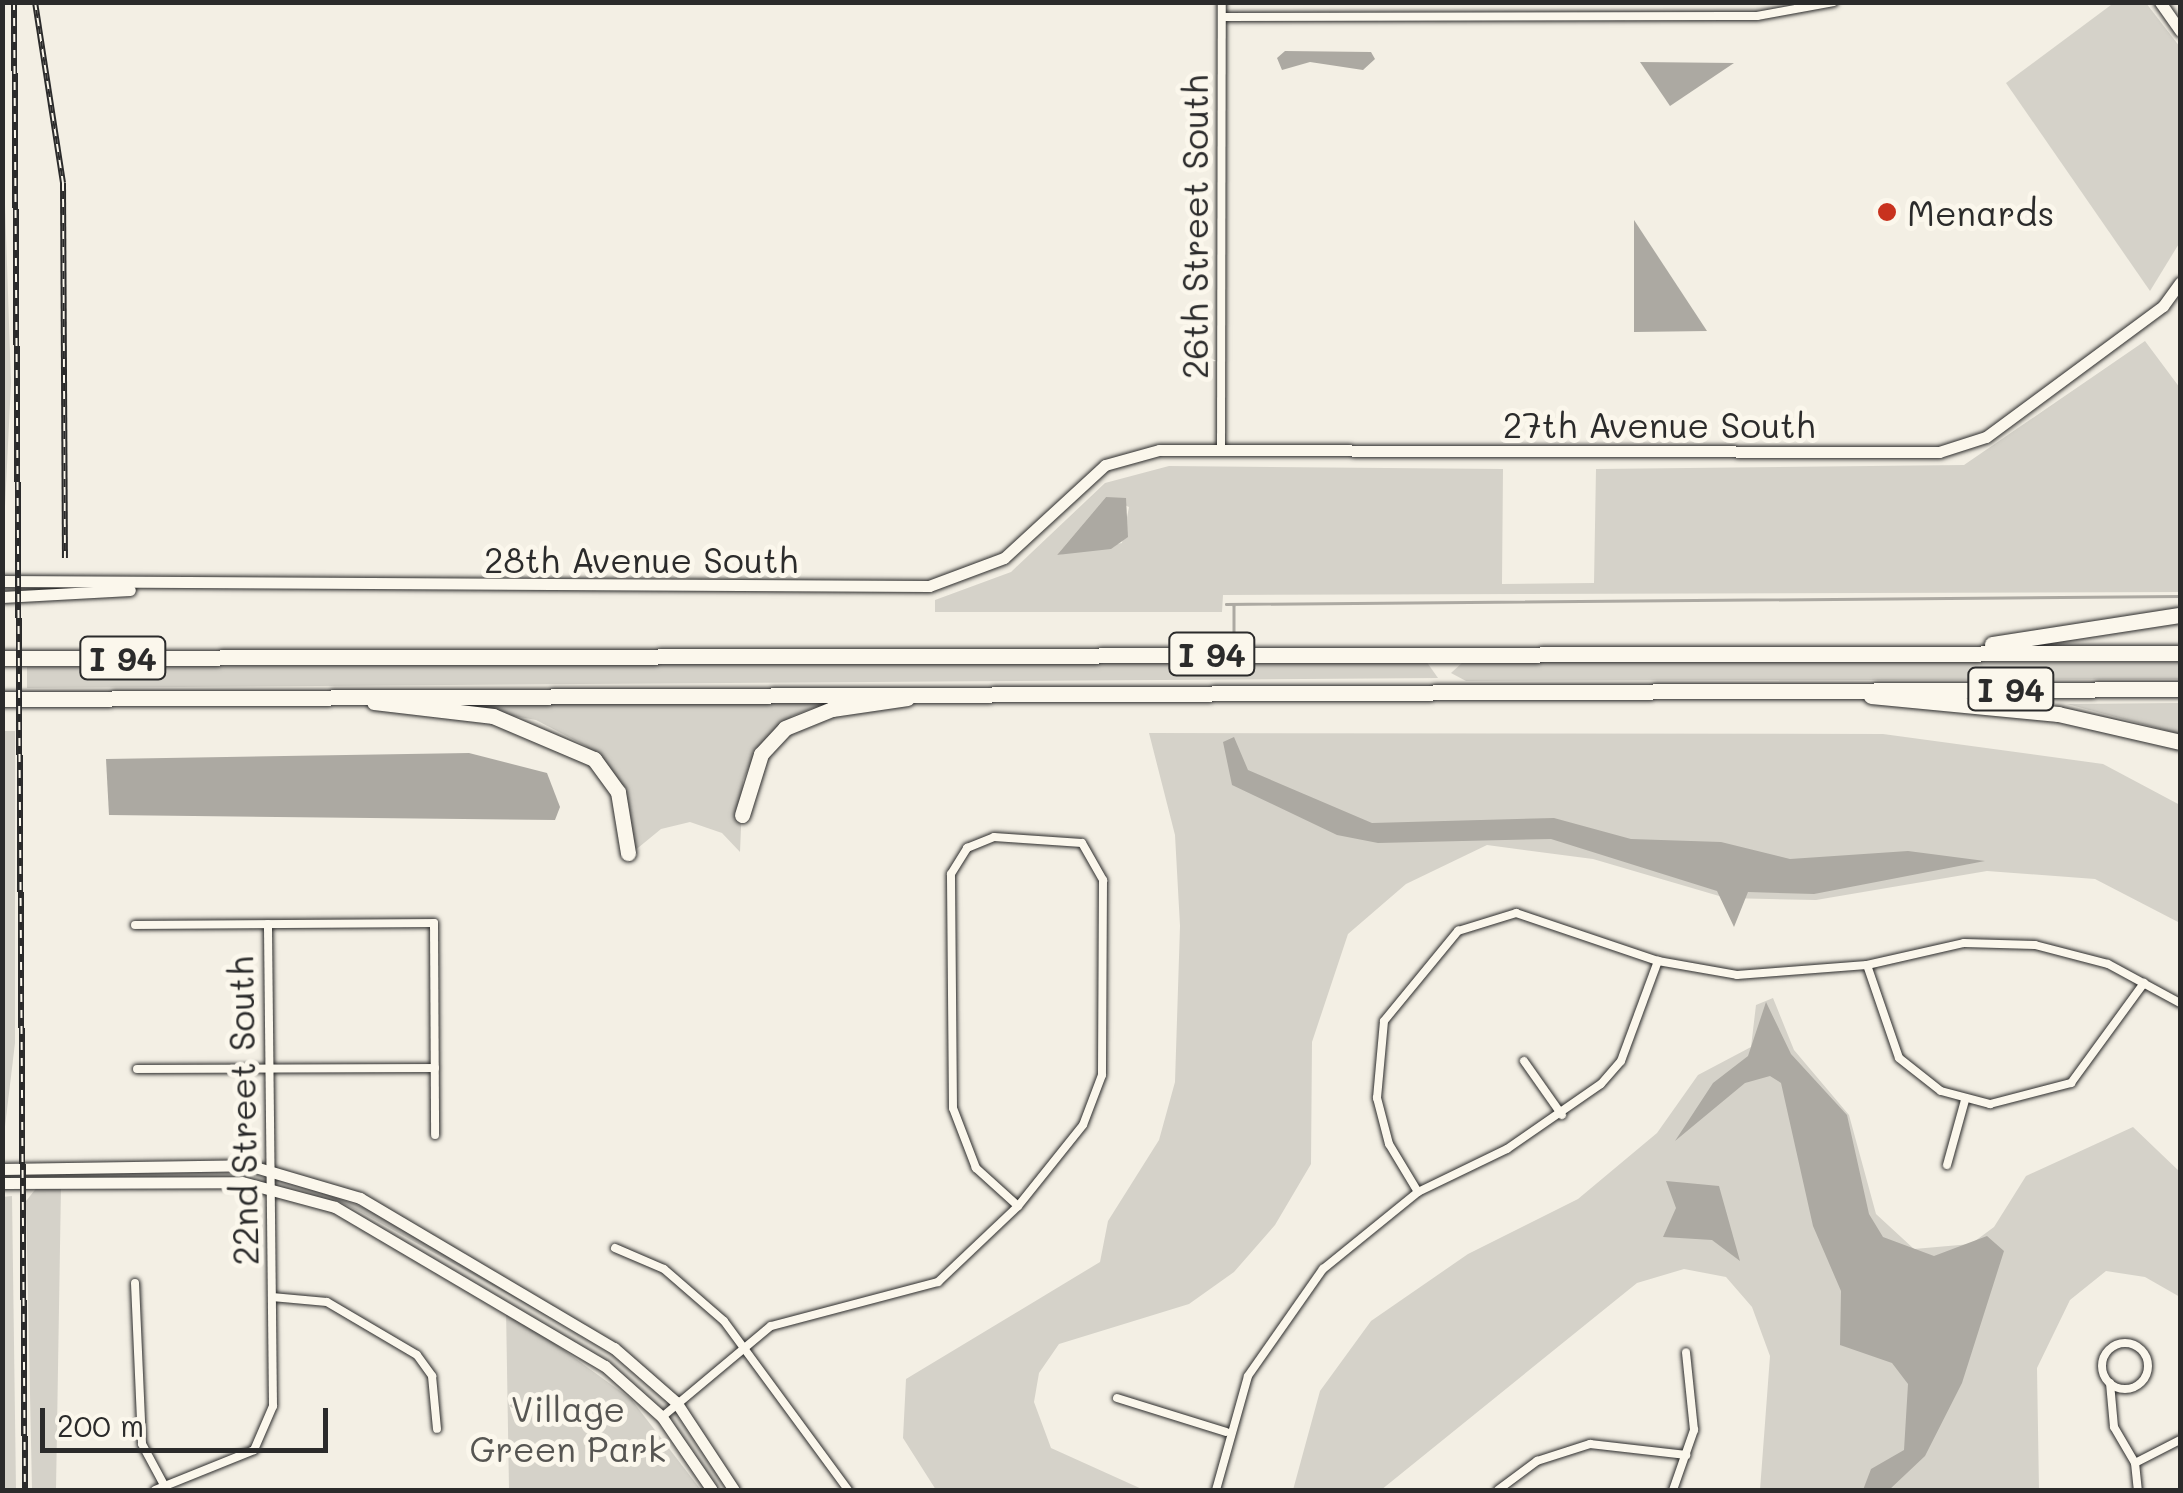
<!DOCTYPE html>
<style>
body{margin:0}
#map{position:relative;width:2183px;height:1493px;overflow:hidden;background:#f3efe4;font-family:Mali,sans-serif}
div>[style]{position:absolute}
.green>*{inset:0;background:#d5d2c9}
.water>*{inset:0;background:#aca9a2}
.stream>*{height:2.5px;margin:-1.25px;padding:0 1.25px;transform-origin:1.25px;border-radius:1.25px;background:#aca9a2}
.roads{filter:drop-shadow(0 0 2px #2b2b2b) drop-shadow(0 0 2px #2b2b2b)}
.street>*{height:8px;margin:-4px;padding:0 4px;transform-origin:4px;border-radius:4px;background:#fbf7ec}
.street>.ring{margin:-4px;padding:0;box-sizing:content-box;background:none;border:8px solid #fbf7ec;border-radius:50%}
.secondary>*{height:11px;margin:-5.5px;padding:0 5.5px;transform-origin:5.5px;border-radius:5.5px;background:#fbf7ec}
.highway>*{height:15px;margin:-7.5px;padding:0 7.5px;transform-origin:7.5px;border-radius:7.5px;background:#fbf7ec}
.rail>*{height:6px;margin-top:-3px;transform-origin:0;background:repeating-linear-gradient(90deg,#fbf7ec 0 8px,#2b2b2b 0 16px);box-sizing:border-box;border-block:2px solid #2b2b2b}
.dots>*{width:28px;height:28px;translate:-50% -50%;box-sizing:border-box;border:5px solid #fbf7ec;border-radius:50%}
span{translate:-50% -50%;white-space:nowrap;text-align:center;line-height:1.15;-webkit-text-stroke:10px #fbf7ec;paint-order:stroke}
.shield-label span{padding:2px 8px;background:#fbf7ec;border:2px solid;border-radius:8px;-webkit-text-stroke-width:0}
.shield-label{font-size:32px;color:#2b2b2b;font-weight:700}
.poi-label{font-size:35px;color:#2b2b2b}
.left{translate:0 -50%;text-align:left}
.street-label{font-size:35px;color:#2b2b2b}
.park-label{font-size:35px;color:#565552}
.frame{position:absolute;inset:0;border:5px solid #2b2b2b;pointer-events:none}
.scale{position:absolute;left:40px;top:1408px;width:288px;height:45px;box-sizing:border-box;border:5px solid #2b2b2b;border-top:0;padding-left:12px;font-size:30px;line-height:35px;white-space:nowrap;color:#2b2b2b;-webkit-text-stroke:8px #fbf7ec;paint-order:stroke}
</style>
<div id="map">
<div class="green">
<div style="clip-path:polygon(2115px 2px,2146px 3px,2180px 47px,2180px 242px,2150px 291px,2006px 83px)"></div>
<div style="clip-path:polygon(3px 145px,11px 383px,3px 548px,2px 548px)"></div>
<div style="clip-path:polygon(evenodd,2145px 341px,2180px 388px,2180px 592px,1223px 595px,1222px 612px,935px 612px,935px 600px,1011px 572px,1105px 483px,1169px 466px,1503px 469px,1502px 584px,1594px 583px,1596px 469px,1964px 465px,2145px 341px,1106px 497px,1129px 507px,1122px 543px,1057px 555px,1106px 497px)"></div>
<div style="clip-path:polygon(1426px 661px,1438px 678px,27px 688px,27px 667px)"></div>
<div style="clip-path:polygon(1463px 662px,2180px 662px,2180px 679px,1466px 681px,1451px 673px)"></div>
<div style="clip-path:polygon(837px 699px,792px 716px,757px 750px,743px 780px,740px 852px,722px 833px,690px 822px,661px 829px,633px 852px,620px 782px,586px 746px,536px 720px,446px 704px)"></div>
<div style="clip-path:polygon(2180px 703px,2180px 734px,2067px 704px)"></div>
<div style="clip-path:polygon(3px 731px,15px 731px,15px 1043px,3px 1143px)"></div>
<div style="clip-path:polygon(1149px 733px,1883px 734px,2103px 764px,2180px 805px,2180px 923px,2095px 879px,1987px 871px,1816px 900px,1726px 898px,1593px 859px,1487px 845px,1406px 884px,1348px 934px,1312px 1042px,1311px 1164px,1275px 1225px,1234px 1272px,1189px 1304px,1059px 1344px,1039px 1373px,1034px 1402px,1051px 1448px,1144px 1490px,936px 1490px,903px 1438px,906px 1379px,1100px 1262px,1108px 1221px,1159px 1140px,1175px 1082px,1180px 926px,1175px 835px)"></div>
<div style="clip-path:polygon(1773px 998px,1794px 1050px,1849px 1115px,1876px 1214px,1914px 1249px,1971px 1244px,1994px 1227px,2026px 1176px,2133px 1127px,2180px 1172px,2180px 1297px,2145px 1277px,2106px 1271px,2070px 1300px,2037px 1368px,2039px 1490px,1760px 1490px,1770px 1356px,1752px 1307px,1726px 1277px,1684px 1269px,1637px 1283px,1381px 1490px,1293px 1490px,1320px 1391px,1371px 1321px,1468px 1254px,1578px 1199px,1657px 1133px,1698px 1075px,1751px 1047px,1756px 1005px)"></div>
<div style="clip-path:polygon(38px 1186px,61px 1186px,56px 1490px,32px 1490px,26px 1201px)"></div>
<div style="clip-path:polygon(321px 1193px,369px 1209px,603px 1347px,359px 1211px)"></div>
<div style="clip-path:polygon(12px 1196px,16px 1490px,3px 1490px,2px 1197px)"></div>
<div style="clip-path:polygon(506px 1308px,631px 1399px,701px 1490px,509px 1490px)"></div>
</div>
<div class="water">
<div style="clip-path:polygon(1285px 51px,1371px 52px,1375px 59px,1363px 70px,1310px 62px,1282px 70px,1277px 58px)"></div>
<div style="clip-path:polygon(1640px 62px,1734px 63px,1670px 106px)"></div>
<div style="clip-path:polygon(1634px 220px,1707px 331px,1634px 332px)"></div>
<div style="clip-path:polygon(1106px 497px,1126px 498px,1128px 537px,1111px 549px,1057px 555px)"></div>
<div style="clip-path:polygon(1234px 737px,1248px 770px,1372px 823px,1554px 818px,1631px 839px,1721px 842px,1790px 859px,1908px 851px,1985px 861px,1814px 894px,1748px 892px,1734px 927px,1717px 891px,1551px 839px,1378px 843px,1337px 835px,1232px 785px,1223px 742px)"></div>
<div style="clip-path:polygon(469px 753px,547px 773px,560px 807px,555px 820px,109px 815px,106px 759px)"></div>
<div style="clip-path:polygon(1766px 1002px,1791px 1054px,1847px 1115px,1869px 1214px,1883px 1237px,1934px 1256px,1987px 1236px,2004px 1251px,1962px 1383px,1925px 1456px,1889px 1490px,1863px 1490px,1871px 1469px,1904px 1450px,1908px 1384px,1892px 1363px,1840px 1345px,1841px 1291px,1813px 1226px,1781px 1083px,1770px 1076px,1745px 1083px,1675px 1141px,1713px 1083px,1748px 1056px)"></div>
<div style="clip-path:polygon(1666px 1181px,1719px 1186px,1740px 1261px,1712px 1240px,1663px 1237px,1676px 1208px)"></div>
</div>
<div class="stream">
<div style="left:1226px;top:604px;width:954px;rotate:-0.48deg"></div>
<div style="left:1234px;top:606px;width:29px;rotate:90deg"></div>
</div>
<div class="roads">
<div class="street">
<div style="left:1223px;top:17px;width:534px;rotate:-0.11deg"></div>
<div style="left:1757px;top:16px;width:78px;rotate:-10.3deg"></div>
<div style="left:1221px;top:451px;width:449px;rotate:-89.9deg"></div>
<div style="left:994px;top:837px;width:88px;rotate:3.9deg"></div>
<div style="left:1082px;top:843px;width:43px;rotate:60.4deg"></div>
<div style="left:1103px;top:880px;width:195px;rotate:90.3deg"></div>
<div style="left:1102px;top:1075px;width:53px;rotate:110.8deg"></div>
<div style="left:1083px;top:1125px;width:104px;rotate:128.7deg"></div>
<div style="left:1018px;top:1206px;width:57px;rotate:-137.9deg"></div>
<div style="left:976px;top:1168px;width:64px;rotate:-111deg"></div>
<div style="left:953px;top:1108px;width:234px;rotate:-90.5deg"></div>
<div style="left:951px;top:874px;width:31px;rotate:-58deg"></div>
<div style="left:967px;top:848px;width:29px;rotate:-22deg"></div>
<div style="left:135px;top:925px;width:299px;rotate:-0.4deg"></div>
<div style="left:434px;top:923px;width:212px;rotate:89.7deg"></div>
<div style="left:1867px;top:965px;width:98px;rotate:71deg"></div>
<div style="left:1899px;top:1058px;width:53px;rotate:38.2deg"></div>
<div style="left:1941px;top:1091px;width:51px;rotate:14.9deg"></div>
<div style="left:1990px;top:1104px;width:84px;rotate:-14.5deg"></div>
<div style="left:2071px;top:1083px;width:124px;rotate:-53.9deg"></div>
<div style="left:1524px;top:1061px;width:66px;rotate:54.9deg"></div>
<div style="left:137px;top:1069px;width:298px;rotate:-0.2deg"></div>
<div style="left:1947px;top:1165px;width:67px;rotate:-74.5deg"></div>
<div style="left:1418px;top:1192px;width:56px;rotate:-121.1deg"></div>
<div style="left:1389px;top:1144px;width:48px;rotate:-104.6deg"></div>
<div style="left:1377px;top:1098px;width:77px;rotate:-84.8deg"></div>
<div style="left:1384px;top:1021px;width:117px;rotate:-50.6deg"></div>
<div style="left:1458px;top:931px;width:61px;rotate:-17.2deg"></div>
<div style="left:1516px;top:913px;width:150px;rotate:18.7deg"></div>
<div style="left:1658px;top:961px;width:80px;rotate:10deg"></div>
<div style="left:1737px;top:975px;width:130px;rotate:-4.4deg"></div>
<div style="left:1867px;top:965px;width:99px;rotate:-12.8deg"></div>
<div style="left:1964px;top:943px;width:71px;rotate:1.6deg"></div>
<div style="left:2035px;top:945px;width:75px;rotate:14.6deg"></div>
<div style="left:2108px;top:964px;width:82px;rotate:28.4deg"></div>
<div style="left:615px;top:1248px;width:53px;rotate:23.2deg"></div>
<div style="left:664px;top:1269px;width:79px;rotate:40.9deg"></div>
<div style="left:724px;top:1321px;width:210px;rotate:53.7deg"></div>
<div style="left:135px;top:1283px;width:161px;rotate:87.5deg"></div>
<div style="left:142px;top:1444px;width:44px;rotate:61.7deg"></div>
<div style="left:272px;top:1297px;width:55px;rotate:5.2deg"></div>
<div style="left:327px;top:1302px;width:104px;rotate:30.5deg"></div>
<div style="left:417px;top:1355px;width:26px;rotate:54deg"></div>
<div style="left:432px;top:1376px;width:53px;rotate:84.6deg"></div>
<div class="ring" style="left:2102px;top:1343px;width:38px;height:38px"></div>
<div style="left:2110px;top:1383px;width:44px;rotate:84.8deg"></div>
<div style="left:2114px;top:1427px;width:42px;rotate:59.7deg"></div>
<div style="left:2135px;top:1463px;width:27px;rotate:84deg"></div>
<div style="left:1117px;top:1398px;width:114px;rotate:17.3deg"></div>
<div style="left:662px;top:1417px;width:142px;rotate:-39.9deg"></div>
<div style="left:771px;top:1326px;width:173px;rotate:-14.8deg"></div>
<div style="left:938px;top:1282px;width:110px;rotate:-43.5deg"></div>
<div style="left:2135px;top:1463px;width:51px;rotate:-27.1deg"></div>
<div style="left:155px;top:1490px;width:107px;rotate:-22deg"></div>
<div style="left:254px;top:1450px;width:48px;rotate:-66.6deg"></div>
<div style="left:273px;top:1406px;width:482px;rotate:-90.6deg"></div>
<div style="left:1216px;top:1490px;width:118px;rotate:-74.3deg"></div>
<div style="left:1248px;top:1376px;width:131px;rotate:-55deg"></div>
<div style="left:1323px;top:1269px;width:122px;rotate:-39deg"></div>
<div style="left:1418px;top:1192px;width:99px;rotate:-25.8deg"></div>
<div style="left:1507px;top:1149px;width:114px;rotate:-34.7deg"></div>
<div style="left:1601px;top:1084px;width:30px;rotate:-49deg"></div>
<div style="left:1621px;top:1061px;width:107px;rotate:-69.7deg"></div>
<div style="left:1498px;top:1490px;width:49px;rotate:-36.6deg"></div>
<div style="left:1537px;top:1461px;width:56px;rotate:-17.8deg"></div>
<div style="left:1590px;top:1444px;width:97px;rotate:6.5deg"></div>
<div style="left:1673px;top:1490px;width:64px;rotate:-70.7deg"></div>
<div style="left:1694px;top:1430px;width:78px;rotate:-95.9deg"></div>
</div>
<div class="secondary">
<div style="left:2160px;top:2px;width:35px;rotate:55deg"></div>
<div style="left:2px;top:581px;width:927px;rotate:0.31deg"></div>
<div style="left:929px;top:586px;width:80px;rotate:-20.5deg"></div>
<div style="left:1004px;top:558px;width:137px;rotate:-42.6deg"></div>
<div style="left:1105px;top:465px;width:56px;rotate:-15.5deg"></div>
<div style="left:1159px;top:450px;width:780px;rotate:0.15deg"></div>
<div style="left:1939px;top:452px;width:49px;rotate:-17.7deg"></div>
<div style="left:1986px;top:437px;width:220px;rotate:-36.5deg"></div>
<div style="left:2163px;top:306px;width:29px;rotate:-54deg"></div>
<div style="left:2px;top:597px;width:128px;rotate:-3.1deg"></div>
<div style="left:2px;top:1169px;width:246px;rotate:-0.9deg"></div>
<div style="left:248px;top:1165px;width:117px;rotate:16.4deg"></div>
<div style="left:360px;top:1198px;width:295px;rotate:30.6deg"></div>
<div style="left:614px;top:1348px;width:82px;rotate:41.1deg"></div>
<div style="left:676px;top:1402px;width:105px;rotate:56.6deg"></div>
<div style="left:2px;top:1183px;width:240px;rotate:-0.2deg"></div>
<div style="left:242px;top:1182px;width:96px;rotate:15deg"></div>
<div style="left:335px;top:1207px;width:313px;rotate:30.5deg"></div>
<div style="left:605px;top:1366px;width:76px;rotate:41.8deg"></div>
<div style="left:662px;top:1417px;width:88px;rotate:55.6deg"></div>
</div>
<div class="highway">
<div style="left:1992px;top:644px;width:190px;rotate:-8.8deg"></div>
<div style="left:2px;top:658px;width:2178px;rotate:-0.13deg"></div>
<div style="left:1871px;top:696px;width:188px;rotate:5.5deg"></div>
<div style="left:2058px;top:714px;width:125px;rotate:12.9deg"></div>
<div style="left:2px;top:699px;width:2178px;rotate:-0.26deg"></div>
<div style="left:374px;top:702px;width:120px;rotate:6.7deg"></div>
<div style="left:493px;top:716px;width:110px;rotate:23.1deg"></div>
<div style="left:594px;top:759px;width:41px;rotate:54deg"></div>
<div style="left:618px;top:792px;width:62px;rotate:80.7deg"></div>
<div style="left:742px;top:815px;width:64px;rotate:-72.7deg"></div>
<div style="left:761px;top:754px;width:35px;rotate:-47deg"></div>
<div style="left:785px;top:728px;width:51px;rotate:-22deg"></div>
<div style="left:832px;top:709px;width:76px;rotate:-8.3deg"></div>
</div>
</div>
<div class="rail">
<div style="left:14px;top:2px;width:1488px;rotate:89.58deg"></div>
<div style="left:35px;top:2px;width:183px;rotate:81.2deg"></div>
<div style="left:63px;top:183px;width:375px;rotate:89.7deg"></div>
</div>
<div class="dots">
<div style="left:1887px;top:212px;background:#c8321e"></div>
</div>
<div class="shield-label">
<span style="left:1212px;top:654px">I 94</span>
<span style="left:123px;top:658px">I 94</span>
<span style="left:2011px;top:689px">I 94</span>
</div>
<div class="poi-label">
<span class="left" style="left:1907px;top:212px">Menards</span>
</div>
<div class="street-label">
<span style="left:1194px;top:227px;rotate:-90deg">26th Street South</span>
<span style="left:1659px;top:424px">27th Avenue South</span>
<span style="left:641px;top:559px">28th Avenue South</span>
<span style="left:242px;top:1111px;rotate:-91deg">22nd Street South</span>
</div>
<div class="park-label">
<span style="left:568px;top:1428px">Village<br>Green Park</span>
</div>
<div class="frame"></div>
<div class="scale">200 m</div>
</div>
